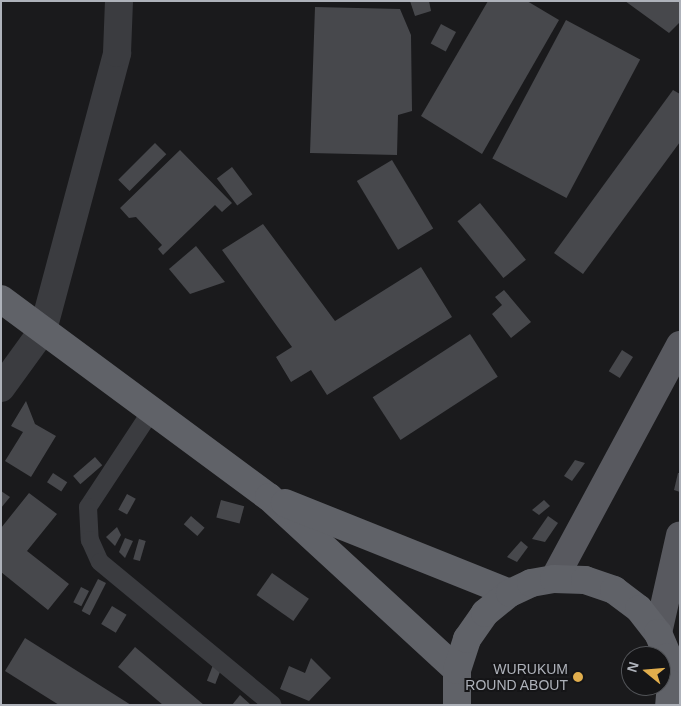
<!DOCTYPE html>
<style>
body{margin:0}
#map{position:relative;width:681px;height:706px;overflow:hidden;background:#1a1a1c;font-family:Helvetica,sans-serif}
div>[style]{position:absolute}
.building>*{inset:0;background:#47484c;transform-origin:0 0}
.service>*{height:18px;margin:-9px;padding:0 9px;transform-origin:9px;border-radius:9px;background:#3b3c40}
.minor>*{height:28px;margin:-14px;padding:0 14px;transform-origin:14px;border-radius:14px;background:#3b3c40}
.primary>*{height:28px;margin:-14px;padding:0 14px;transform-origin:14px;border-radius:14px;background:#58595f}
.trunk>*{height:28px;margin:-14px;padding:0 14px;transform-origin:14px;border-radius:14px;background:#606268}
.dots>*{width:14px;height:14px;translate:-50% -50%;box-sizing:border-box;border:2px solid #151517;border-radius:50%}
span{translate:-50% -50%;white-space:nowrap;text-align:center;line-height:1.15;-webkit-text-stroke:4px #151517;paint-order:stroke}
.poi-label{font-size:14px;color:#aeb2ba}
.right{translate:-100% -50%;text-align:right}
.frame{position:absolute;inset:0;border:2px solid #aeb2ba;pointer-events:none}
.north{position:absolute;left:621px;top:646px;width:50px;height:50px;box-sizing:border-box;background:#151517;border:1px solid #525458;border-radius:50%;rotate:287deg;font-size:14px;font-weight:700;line-height:20px;text-align:center;color:#aeb2ba}
.north::after{content:'';display:block;margin:auto;width:18px;height:22px;background:#e1ae4d;clip-path:polygon(50% 0,100% 100%,50% 72%,0 100%)}
</style>
<div id="map">
<div class="building">
<div style="clip-path:polygon(410px 1px,429px 1px,431px 11px,415px 16px)"></div>
<div style="clip-path:polygon(488px 1px,527px 1px,559px 20px,482px 154px,421px 116px)"></div>
<div style="clip-path:polygon(625px 1px,680px 1px,680px 22px,669px 33px)"></div>
<div style="clip-path:polygon(315px 7px,400px 9px,411px 35px,412px 111px,398px 115px,397px 155px,310px 153px)"></div>
<div style="left:566px;top:20px;width:84px;height:157px;rotate:28deg"></div>
<div style="left:441px;top:24px;width:17px;height:22px;rotate:28deg"></div>
<div style="clip-path:polygon(673px 90px,680px 94px,680px 142px,583px 274px,554px 253px)"></div>
<div style="left:155px;top:143px;width:16px;height:52px;rotate:45deg"></div>
<div style="clip-path:polygon(180px 150px,232px 203px,222px 212px,215px 205px,163px 255px,158px 249px,162px 245px,136px 217px,129px 218px,120px 208px)"></div>
<div style="left:392px;top:160px;width:80px;height:41px;rotate:59deg"></div>
<div style="left:232px;top:167px;width:34px;height:19px;rotate:53deg"></div>
<div style="left:480px;top:203px;width:73px;height:29px;rotate:51deg"></div>
<div style="clip-path:polygon(263px 224px,335px 321px,421px 267px,452px 317px,327px 395px,311px 370px,291px 382px,276px 357px,292px 347px,222px 250px)"></div>
<div style="clip-path:polygon(196px 246px,225px 282px,190px 294px,169px 269px)"></div>
<div style="clip-path:polygon(504px 290px,531px 322px,511px 338px,492px 314px,502px 305px,495px 297px)"></div>
<div style="left:470px;top:334px;width:51px;height:116px;rotate:57deg"></div>
<div style="left:622px;top:350px;width:13px;height:25px;rotate:32deg"></div>
<div style="clip-path:polygon(26px 401px,35px 424px,56px 436px,31px 477px,5px 461px,23px 432px,11px 426px)"></div>
<div style="left:95px;top:457px;width:11px;height:29px;rotate:49deg"></div>
<div style="clip-path:polygon(575px 460px,585px 463px,572px 481px,564px 476px)"></div>
<div style="left:53px;top:473px;width:17px;height:11px;rotate:33deg"></div>
<div style="clip-path:polygon(678px 473px,680px 473px,680px 492px,674px 490px)"></div>
<div style="clip-path:polygon(1px 491px,10px 497px,1px 508px)"></div>
<div style="clip-path:polygon(29px 493px,57px 514px,27px 551px,69px 584px,48px 610px,1px 572px,1px 528px)"></div>
<div style="left:127px;top:494px;width:10px;height:18px;rotate:29deg"></div>
<div style="left:221px;top:500px;width:24px;height:18px;rotate:15deg"></div>
<div style="clip-path:polygon(544px 500px,550px 506px,539px 515px,532px 510px)"></div>
<div style="left:191px;top:516px;width:18px;height:11px;rotate:41deg"></div>
<div style="clip-path:polygon(548px 516px,558px 523px,545px 542px,532px 539px)"></div>
<div style="clip-path:polygon(117px 527px,121px 535px,115px 546px,106px 537px)"></div>
<div style="clip-path:polygon(125px 538px,133px 541px,125px 558px,119px 552px)"></div>
<div style="left:139px;top:539px;width:7px;height:21px;rotate:16deg"></div>
<div style="clip-path:polygon(521px 541px,528px 547px,517px 562px,507px 557px)"></div>
<div style="left:272px;top:573px;width:45px;height:27px;rotate:35deg"></div>
<div style="left:98px;top:579px;width:9px;height:36px;rotate:27deg"></div>
<div style="left:81px;top:587px;width:9px;height:17px;rotate:27deg"></div>
<div style="left:112px;top:606px;width:17px;height:21px;rotate:31deg"></div>
<div style="clip-path:polygon(25px 638px,131px 705px,59px 705px,5px 671px)"></div>
<div style="clip-path:polygon(135px 647px,204px 705px,163px 705px,118px 667px)"></div>
<div style="clip-path:polygon(311px 658px,331px 678px,309px 701px,280px 689px,289px 666px,305px 673px)"></div>
<div style="left:213px;top:665px;width:9px;height:17px;rotate:21deg"></div>
<div style="clip-path:polygon(240px 695px,251px 705px,232px 705px)"></div>
</div>
<div class="service">
<div style="left:152px;top:410px;width:116px;rotate:123.4deg"></div>
<div style="left:88px;top:507px;width:33px;rotate:87deg"></div>
<div style="left:90px;top:540px;width:24px;rotate:66deg"></div>
<div style="left:100px;top:562px;width:224px;rotate:39.6deg"></div>
</div>
<div class="minor">
<div style="left:1px;top:388px;width:72px;rotate:-54.1deg"></div>
<div style="left:43px;top:330px;width:287px;rotate:-75deg"></div>
<div style="left:117px;top:53px;width:52px;rotate:-87.8deg"></div>
</div>
<div class="primary">
<div style="left:554px;top:579px;width:266px;rotate:-61.7deg"></div>
<div style="left:658px;top:633px;width:100px;rotate:-77.3deg"></div>
</div>
<div class="trunk">
<div style="left:1px;top:299px;width:333px;rotate:36.5deg"></div>
<div style="left:269px;top:497px;width:255px;rotate:42.6deg"></div>
<div style="left:285px;top:503px;width:242px;rotate:21.8deg"></div>
<div style="left:457px;top:705px;width:35px;rotate:-90deg"></div>
<div style="left:457px;top:670px;width:33px;rotate:-72deg"></div>
<div style="left:467px;top:639px;width:32px;rotate:-55deg"></div>
<div style="left:485px;top:613px;width:32px;rotate:-39deg"></div>
<div style="left:510px;top:593px;width:23px;rotate:-25deg"></div>
<div style="left:531px;top:583px;width:23px;rotate:-10deg"></div>
<div style="left:554px;top:579px;width:31px;rotate:2deg"></div>
<div style="left:585px;top:580px;width:31px;rotate:19deg"></div>
<div style="left:614px;top:590px;width:31px;rotate:37deg"></div>
<div style="left:639px;top:609px;width:31px;rotate:52deg"></div>
<div style="left:658px;top:633px;width:26px;rotate:67deg"></div>
<div style="left:668px;top:657px;width:27px;rotate:84deg"></div>
<div style="left:671px;top:684px;width:21px;rotate:95deg"></div>
</div>
<div class="dots">
<div style="left:578px;top:677px;background:#e1ae4d"></div>
</div>
<div class="poi-label">
<span class="right" style="left:568px;top:677px">WURUKUM<br>ROUND ABOUT</span>
</div>
<div class="frame"></div>
<div class="north">N</div>
</div>
